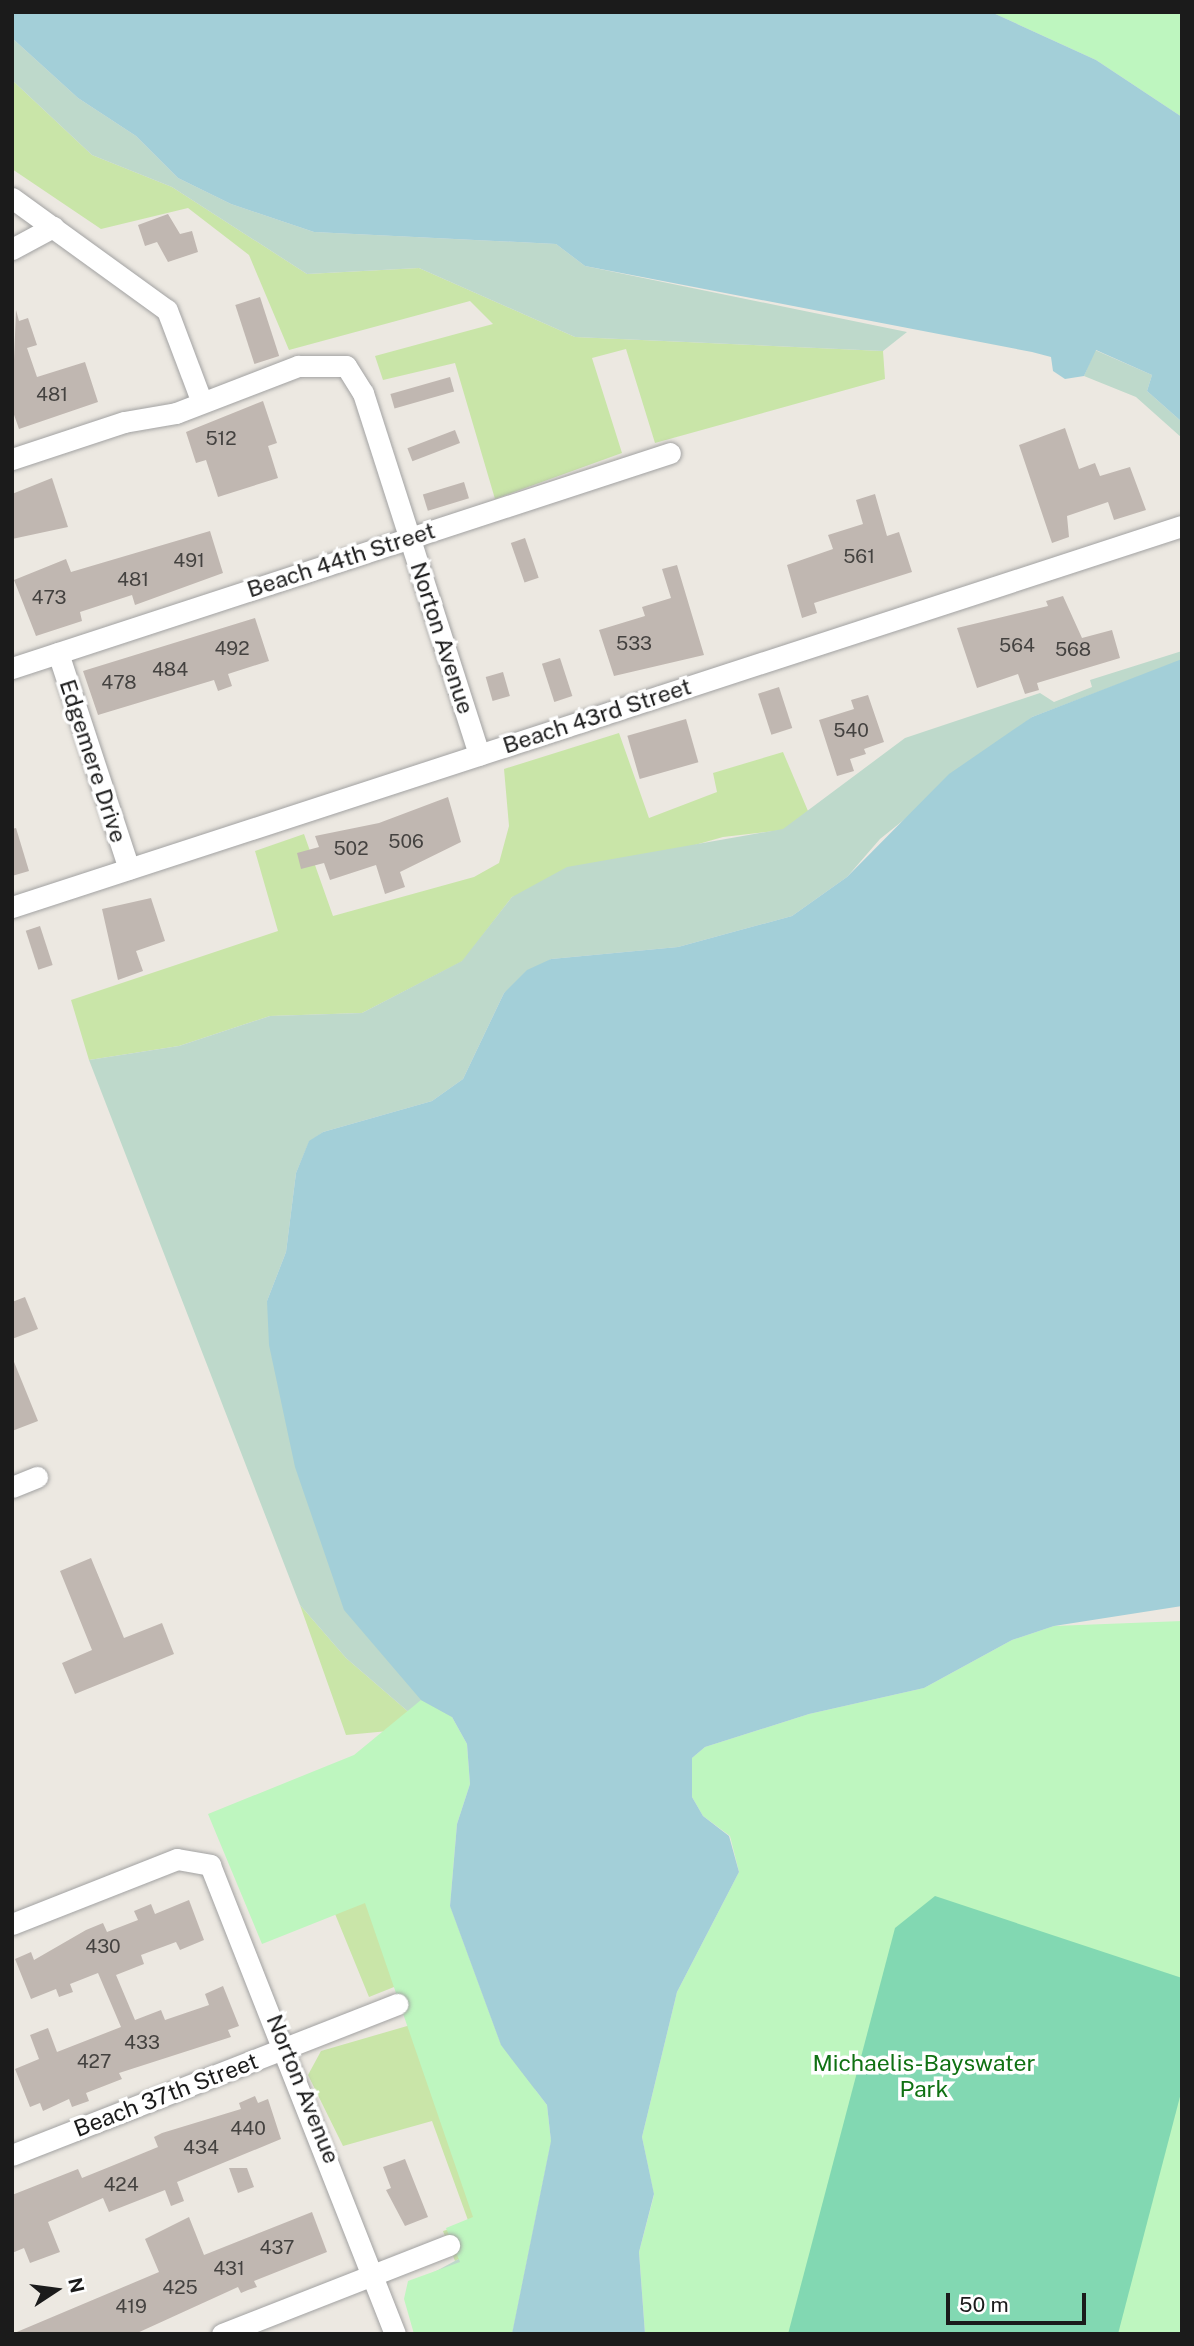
<!DOCTYPE html>
<style>
body{margin:0}
#map{position:relative;width:1194px;height:2346px;overflow:hidden;background:#ece8e1;font-family:"Public Sans",sans-serif}
div>[style]{position:absolute}
.grass>*{inset:0;background:#c9e5a8}
.wetland>*{inset:0;background:#bed9cb}
.park>*{inset:0;background:#bef6bf}
.pitch>*{inset:0;background:#82d8b2}
.water>*{inset:0;background:#a3cfd8}
.building>*{inset:0;background:#c0b7b1;transform-origin:0 0}
.roads{filter:drop-shadow(0 0 2px #a2a2a2) drop-shadow(0 0 2px #a2a2a2)}
.minor>*{height:21px;margin:-10.5px;padding:0 10.5px;transform-origin:10.5px;border-radius:10.5px;background:#fff}
span{translate:-50% -50%;white-space:nowrap;text-align:center;line-height:1.15;-webkit-text-stroke:7px #fff;paint-order:stroke}
.number-label{font-size:19px;color:#444240}
.number-label span{-webkit-text-stroke-width:0}
.street-label{font-size:23px;color:#1b1b1b}
.park-label{font-size:23px;color:#107113}
.frame{position:absolute;inset:0;border:14px solid #1b1b1b;pointer-events:none}
.north{position:absolute;left:21px;top:2255px;width:70px;height:70px;-webkit-text-stroke:5px #fff;paint-order:stroke;rotate:77deg;font-size:19px;font-weight:700;line-height:28px;text-align:center;color:#1b1b1b}
.north::after{content:'';display:block;margin:auto;width:24px;height:32px;background:#1b1b1b;clip-path:polygon(50% 0,100% 100%,50% 72%,0 100%)}
.scale{position:absolute;left:946px;top:2293px;width:140px;height:32px;box-sizing:border-box;border:4px solid #1b1b1b;border-top:0;padding-left:9px;font-size:21px;line-height:24px;white-space:nowrap;color:#1b1b1b;-webkit-text-stroke:5px #fff;paint-order:stroke}
</style>
<div id="map">
<div class="grass">
<div style="clip-path:polygon(12px 80px,92px 155px,172px 187px,307px 274px,419px 268px,575px 337px,883px 351px,885px 379px,655px 443px,626px 349px,592px 358px,622px 453px,495px 499px,455px 363px,383px 380px,375px 356px,493px 324px,470px 301px,289px 350px,249px 255px,188px 208px,101px 229px,12px 169px)"></div>
<div style="clip-path:polygon(619px 733px,649px 818px,717px 792px,713px 773px,783px 752px,808px 811px,783px 830px,723px 837px,512px 897px,463px 961px,362px 1013px,270px 1016px,179px 1046px,89px 1060px,71px 1000px,278px 931px,255px 851px,304px 834px,333px 916px,474px 877px,499px 863px,509px 826px,504px 769px)"></div>
<div style="clip-path:polygon(300px 1605px,346px 1658px,426px 1727px,492px 2241px,455px 2261px,443px 2231px,469px 2223px,432px 2121px,343px 2146px,308px 2075px,321px 2051px,414px 2024px,399px 1985px,369px 1997px,333px 1909px,399px 1730px,346px 1735px)"></div>
</div>
<div class="wetland">
<div style="clip-path:polygon(12px 38px,78px 98px,136px 136px,178px 178px,231px 204px,314px 232px,556px 244px,585px 266px,907px 332px,883px 351px,575px 337px,419px 268px,307px 274px,172px 187px,92px 155px,12px 80px)"></div>
<div style="clip-path:polygon(1095px 350px,1152px 375px,1147px 391px,1182px 422px,1182px 438px,1136px 397px,1084px 376px)"></div>
<div style="clip-path:polygon(1182px 651px,1182px 660px,1032px 717px,880px 839px,847px 877px,792px 916px,678px 947px,551px 959px,504px 993px,463px 1079px,432px 1101px,323px 1132px,309px 1142px,296px 1173px,286px 1252px,267px 1301px,452px 1717px,450px 1906px,501px 2045px,531px 2077px,551px 2141px,512px 2334px,414px 2283px,492px 2241px,445px 1931px,426px 1727px,346px 1658px,300px 1605px,89px 1060px,179px 1046px,270px 1016px,362px 1013px,462px 961px,512px 897px,567px 867px,783px 829px,905px 738px,1040px 693px,1054px 702px,1092px 687px,1090px 680px)"></div>
</div>
<div class="park">
<div style="clip-path:polygon(991px 12px,1182px 12px,1182px 117px,1096px 60px)"></div>
<div style="clip-path:polygon(1182px 1621px,1182px 2334px,645px 2334px,639px 2252px,654px 2195px,642px 2137px,677px 1992px,739px 1872px,730px 1836px,703px 1816px,692px 1797px,692px 1758px,705px 1747px,809px 1714px,924px 1688px,1012px 1640px,1054px 1626px)"></div>
<div style="clip-path:polygon(421px 1700px,452px 1717px,467px 1744px,470px 1784px,457px 1824px,450px 1906px,501px 2045px,547px 2105px,551px 2141px,512px 2334px,414px 2334px,404px 2299px,408px 2281px,460px 2262px,446px 2228px,473px 2217px,365px 1903px,262px 1944px,208px 1814px,354px 1755px)"></div>
</div>
<div class="pitch">
<div style="clip-path:polygon(935px 1896px,1182px 1978px,1182px 2089px,1118px 2334px,788px 2334px,895px 1928px)"></div>
</div>
<div class="water">
<div style="clip-path:polygon(12px 12px,991px 12px,1096px 60px,1182px 117px,1182px 422px,1147px 391px,1152px 375px,1096px 350px,1084px 376px,1065px 379px,1053px 371px,1051px 357px,1032px 352px,585px 266px,556px 244px,314px 232px,231px 204px,178px 178px,136px 136px,78px 98px,12px 38px)"></div>
<div style="clip-path:polygon(1182px 659px,1182px 1606px,1054px 1626px,1012px 1640px,924px 1688px,809px 1714px,705px 1747px,692px 1758px,692px 1797px,703px 1816px,729px 1836px,739px 1872px,677px 1992px,642px 2137px,654px 2194px,639px 2252px,645px 2334px,512px 2334px,551px 2141px,547px 2105px,501px 2045px,450px 1906px,457px 1824px,470px 1784px,467px 1744px,452px 1717px,421px 1700px,344px 1610px,295px 1467px,269px 1345px,267px 1301px,286px 1252px,296px 1173px,309px 1141px,323px 1132px,432px 1101px,463px 1079px,504px 993px,527px 970px,551px 959px,678px 947px,792px 916px,847px 877px,949px 774px,1032px 717px)"></div>
</div>
<div class="building">
<div style="clip-path:polygon(168px 214px,180px 234px,192px 231px,198px 252px,168px 262px,157px 242px,145px 246px,138px 225px)"></div>
<div style="left:260px;top:297px;width:62px;height:26px;rotate:72deg"></div>
<div style="clip-path:polygon(16px 310px,19px 321px,28px 318px,37px 345px,27px 348px,37px 377px,85px 362px,98px 402px,19px 429px,12px 409px)"></div>
<div style="left:450px;top:377px;width:15px;height:62px;rotate:74deg"></div>
<div style="clip-path:polygon(263px 401px,277px 443px,268px 446px,278px 478px,218px 497px,206px 460px,196px 463px,186px 432px)"></div>
<div style="clip-path:polygon(1065px 428px,1079px 469px,1095px 463px,1100px 476px,1130px 467px,1146px 510px,1114px 520px,1108px 502px,1067px 516px,1069px 537px,1052px 543px,1019px 445px)"></div>
<div style="left:455px;top:430px;width:14px;height:51px;rotate:69deg"></div>
<div style="clip-path:polygon(52px 478px,68px 527px,12px 539px,12px 494px)"></div>
<div style="left:464px;top:482px;width:17px;height:43px;rotate:73deg"></div>
<div style="clip-path:polygon(875px 494px,887px 536px,899px 532px,912px 572px,814px 603px,817px 613px,802px 618px,787px 565px,833px 549px,828px 535px,863px 524px,856px 500px)"></div>
<div style="clip-path:polygon(210px 531px,223px 573px,135px 605px,132px 595px,80px 612px,82px 621px,36px 636px,14px 580px,66px 559px,71px 572px)"></div>
<div style="left:525px;top:538px;width:42px;height:15px;rotate:71deg"></div>
<div style="clip-path:polygon(677px 565px,704px 655px,614px 676px,599px 630px,645px 616px,642px 607px,671px 598px,662px 569px)"></div>
<div style="clip-path:polygon(1063px 596px,1082px 638px,1112px 630px,1120px 658px,1037px 683px,1039px 690px,1025px 694px,1018px 674px,977px 688px,957px 628px,1048px 606px,1046px 601px)"></div>
<div style="clip-path:polygon(255px 618px,269px 661px,228px 674px,232px 686px,218px 691px,214px 680px,98px 715px,83px 671px)"></div>
<div style="left:560px;top:658px;width:40px;height:19px;rotate:72deg"></div>
<div style="left:503px;top:672px;width:25px;height:18px;rotate:74deg"></div>
<div style="left:779px;top:687px;width:43px;height:22px;rotate:72deg"></div>
<div style="clip-path:polygon(868px 695px,884px 742px,864px 749px,866px 754px,850px 759px,854px 771px,837px 776px,819px 720px,854px 709px,851px 700px)"></div>
<div style="left:686px;top:719px;width:45px;height:61px;rotate:74deg"></div>
<div style="clip-path:polygon(448px 797px,461px 842px,400px 872px,405px 887px,385px 894px,376px 865px,330px 880px,324px 863px,301px 869px,297px 853px,319px 847px,315px 836px,379px 823px)"></div>
<div style="clip-path:polygon(16px 828px,29px 871px,12px 876px,12px 829px)"></div>
<div style="clip-path:polygon(151px 898px,165px 941px,136px 951px,143px 971px,118px 980px,102px 909px)"></div>
<div style="left:40px;top:926px;width:41px;height:15px;rotate:72deg"></div>
<div style="clip-path:polygon(25px 1297px,38px 1329px,12px 1339px,12px 1302px)"></div>
<div style="clip-path:polygon(12px 1357px,38px 1421px,12px 1431px)"></div>
<div style="clip-path:polygon(91px 1558px,124px 1638px,162px 1623px,174px 1654px,75px 1694px,62px 1663px,92px 1650px,60px 1571px)"></div>
<div style="clip-path:polygon(189px 1900px,204px 1940px,180px 1950px,176px 1942px,141px 1955px,144px 1964px,116px 1975px,135px 2020px,161px 2010px,165px 2020px,209px 2005px,205px 1994px,223px 1986px,239px 2026px,228px 2030px,231px 2037px,119px 2073px,122px 2079px,86px 2093px,89px 2101px,72px 2107px,69px 2099px,43px 2111px,40px 2103px,30px 2107px,15px 2069px,39px 2059px,30px 2035px,48px 2028px,57px 2052px,121px 2027px,98px 1973px,70px 1984px,73px 1992px,59px 1997px,56px 1989px,31px 1999px,15px 1959px,31px 1952px,34px 1960px,86px 1930px,103px 1923px,107px 1932px,138px 1920px,134px 1911px,151px 1904px,155px 1914px)"></div>
<div style="clip-path:polygon(255px 2096px,258px 2103px,268px 2099px,281px 2139px,177px 2182px,184px 2201px,171px 2206px,165px 2190px,109px 2212px,103px 2198px,48px 2222px,60px 2252px,30px 2263px,24px 2248px,12px 2253px,12px 2195px,78px 2169px,82px 2178px,119px 2163px,158px 2147px,154px 2137px,162px 2133px,241px 2109px,239px 2103px)"></div>
<div style="clip-path:polygon(405px 2159px,428px 2217px,405px 2226px,386px 2190px,391px 2188px,383px 2167px)"></div>
<div style="clip-path:polygon(229px 2168px,247px 2168px,254px 2187px,238px 2193px)"></div>
<div style="clip-path:polygon(312px 2212px,327px 2252px,254px 2281px,257px 2287px,248px 2290px,241px 2293px,238px 2287px,135px 2334px,12px 2334px,159px 2272px,145px 2239px,189px 2217px,204px 2255px)"></div>
</div>
<div class="roads">
<div class="minor">
<div style="left:12px;top:198px;width:191px;rotate:35.9deg"></div>
<div style="left:167px;top:310px;width:96px;rotate:69.3deg"></div>
<div style="left:12px;top:249px;width:47px;rotate:-28.2deg"></div>
<div style="left:12px;top:459px;width:118px;rotate:-18.3deg"></div>
<div style="left:124px;top:422px;width:53px;rotate:-9.8deg"></div>
<div style="left:176px;top:413px;width:131px;rotate:-21.1deg"></div>
<div style="left:298px;top:366px;width:48px"></div>
<div style="left:346px;top:366px;width:32px;rotate:58deg"></div>
<div style="left:363px;top:393px;width:380px;rotate:72.2deg"></div>
<div style="left:58px;top:653px;width:227px;rotate:71.8deg"></div>
<div style="left:12px;top:668px;width:692px;rotate:-18.09deg"></div>
<div style="left:12px;top:907px;width:1230px;rotate:-18.04deg"></div>
<div style="left:12px;top:1487px;width:27px;rotate:-22deg"></div>
<div style="left:12px;top:1924px;width:177px;rotate:-21.5deg"></div>
<div style="left:177px;top:1859px;width:34px;rotate:10deg"></div>
<div style="left:210px;top:1865px;width:504px;rotate:68.47deg"></div>
<div style="left:12px;top:2155px;width:414px;rotate:-21.4deg"></div>
<div style="left:222px;top:2334px;width:244px;rotate:-21.4deg"></div>
</div>
</div>
<div class="number-label">
<span style="left:52px;top:395px">481</span>
<span style="left:221px;top:439px">512</span>
<span style="left:859px;top:557px">561</span>
<span style="left:189px;top:561px">491</span>
<span style="left:133px;top:580px">481</span>
<span style="left:49px;top:598px">473</span>
<span style="left:634px;top:644px">533</span>
<span style="left:1017px;top:646px">564</span>
<span style="left:232px;top:649px">492</span>
<span style="left:1073px;top:650px">568</span>
<span style="left:170px;top:670px">484</span>
<span style="left:119px;top:683px">478</span>
<span style="left:851px;top:731px">540</span>
<span style="left:406px;top:842px">506</span>
<span style="left:351px;top:849px">502</span>
<span style="left:103px;top:1947px">430</span>
<span style="left:142px;top:2043px">433</span>
<span style="left:94px;top:2062px">427</span>
<span style="left:248px;top:2129px">440</span>
<span style="left:201px;top:2148px">434</span>
<span style="left:121px;top:2185px">424</span>
<span style="left:277px;top:2248px">437</span>
<span style="left:229px;top:2269px">431</span>
<span style="left:180px;top:2288px">425</span>
<span style="left:131px;top:2307px">419</span>
</div>
<div class="street-label">
<span style="left:341px;top:560px;rotate:-18deg">Beach 44th Street</span>
<span style="left:442px;top:638px;rotate:72deg">Norton Avenue</span>
<span style="left:597px;top:716px;rotate:-18deg">Beach 43rd Street</span>
<span style="left:93px;top:761px;rotate:72deg">Edgemere Drive</span>
<span style="left:303px;top:2089px;rotate:68deg">Norton Avenue</span>
<span style="left:166px;top:2095px;rotate:-21deg">Beach 37th Street</span>
</div>
<div class="park-label">
<span style="left:924px;top:2076px">Michaelis-Bayswater<br>Park</span>
</div>
<div class="frame"></div>
<div class="north">N</div>
<div class="scale">50 m</div>
</div>
